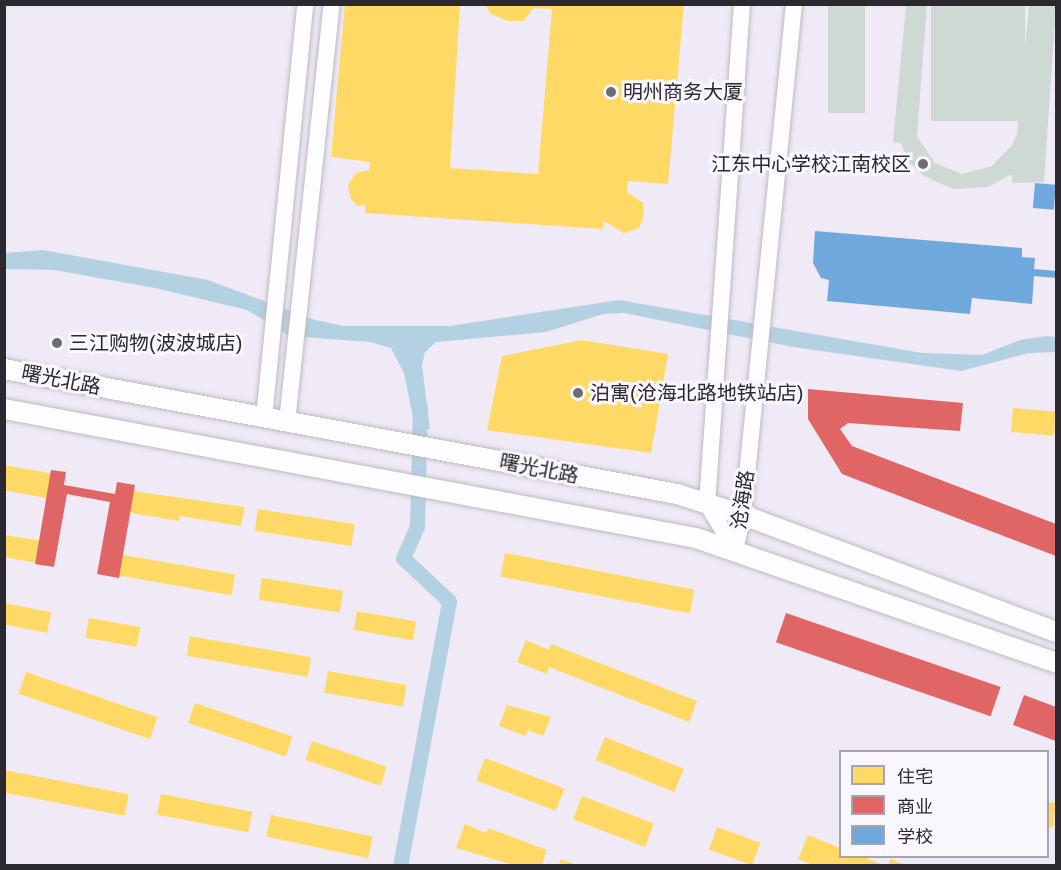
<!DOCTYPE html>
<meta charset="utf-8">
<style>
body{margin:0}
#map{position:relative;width:1061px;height:870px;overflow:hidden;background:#f0eaf6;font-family:Arial,"Noto Sans SC",sans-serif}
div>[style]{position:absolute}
.green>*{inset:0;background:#ced9d4;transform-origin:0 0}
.water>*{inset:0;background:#b4d0e3}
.homes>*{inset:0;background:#ffd966;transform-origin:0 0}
.shops>*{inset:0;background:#e06666;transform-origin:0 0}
.schools>*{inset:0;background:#6fa8dc;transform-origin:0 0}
.canal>*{height:15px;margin:-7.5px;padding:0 7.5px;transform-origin:7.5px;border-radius:7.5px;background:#b4d0e3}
.roads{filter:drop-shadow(0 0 2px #bebac2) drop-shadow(0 0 2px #bebac2)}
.tertiary>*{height:16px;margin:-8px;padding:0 8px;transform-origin:8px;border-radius:8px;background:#fdfcfe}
.secondary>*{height:20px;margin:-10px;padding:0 10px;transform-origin:10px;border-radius:10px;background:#fdfcfe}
.dots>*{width:16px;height:16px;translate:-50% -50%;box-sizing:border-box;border:3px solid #f9f6fe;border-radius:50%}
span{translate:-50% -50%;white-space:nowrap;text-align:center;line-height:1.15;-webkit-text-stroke:6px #f9f6fe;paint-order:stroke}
.poi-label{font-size:20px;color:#2b282f}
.left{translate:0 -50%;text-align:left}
.right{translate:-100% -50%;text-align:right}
.street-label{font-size:20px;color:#2b282f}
.frame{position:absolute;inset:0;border:6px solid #2b282f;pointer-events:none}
.legend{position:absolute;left:839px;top:750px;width:210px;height:108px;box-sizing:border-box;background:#f9f6fe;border:2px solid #a7a4ab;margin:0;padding:8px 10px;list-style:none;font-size:18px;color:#2b282f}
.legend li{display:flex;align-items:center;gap:12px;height:30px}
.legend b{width:30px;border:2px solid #a7a4ab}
</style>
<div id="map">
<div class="green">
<div style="left:828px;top:5px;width:37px;height:108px"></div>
<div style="clip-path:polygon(906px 5px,927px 5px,917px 136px,935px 163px,962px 174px,992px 166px,1012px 145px,1017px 134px,1029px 5px,1056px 5px,1044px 182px,1012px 183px,1012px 174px,988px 187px,953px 189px,924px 176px,908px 161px,901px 143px,893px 142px)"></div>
<div style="left:931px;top:5px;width:94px;height:116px"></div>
</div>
<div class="water">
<div style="clip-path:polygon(43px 250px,208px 280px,315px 320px,344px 326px,450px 326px,619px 300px,922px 353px,982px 355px,1020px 340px,1047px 336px,1056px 337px,1056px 352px,1029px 353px,961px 371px,793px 347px,624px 313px,603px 314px,546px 332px,436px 342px,425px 352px,422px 365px,430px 429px,415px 427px,404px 373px,391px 348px,370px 342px,290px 336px,247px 310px,155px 288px,54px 270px,5px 269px,4px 253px)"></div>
</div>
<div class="homes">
<div style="clip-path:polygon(345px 4px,460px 4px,450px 168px,538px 174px,552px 9px,534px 8px,523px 21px,508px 21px,491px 14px,485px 4px,684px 4px,668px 184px,628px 181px,627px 192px,643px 203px,644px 215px,639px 228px,624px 233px,604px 221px,603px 229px,365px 213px,365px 205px,357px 206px,350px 197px,348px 185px,356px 173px,369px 170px,370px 162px,331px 157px)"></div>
<div style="clip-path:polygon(582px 340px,668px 354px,651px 453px,487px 430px,502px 356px)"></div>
<div style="left:1013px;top:408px;width:43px;height:24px;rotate:5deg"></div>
<div style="left:865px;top:454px;width:90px;height:25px;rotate:21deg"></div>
<div style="left:4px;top:465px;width:59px;height:25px;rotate:10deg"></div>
<div style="clip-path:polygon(118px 489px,245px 507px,241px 526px,180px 516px,179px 521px,114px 510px)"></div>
<div style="left:977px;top:496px;width:85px;height:23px;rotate:21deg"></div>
<div style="left:258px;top:509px;width:98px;height:22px;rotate:9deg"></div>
<div style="clip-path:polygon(5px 535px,56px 543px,52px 566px,5px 557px)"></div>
<div style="left:107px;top:552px;width:130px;height:21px;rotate:10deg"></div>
<div style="left:505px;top:553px;width:193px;height:24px;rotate:11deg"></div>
<div style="left:262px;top:578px;width:82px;height:22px;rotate:9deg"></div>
<div style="left:4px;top:603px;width:48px;height:21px;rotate:11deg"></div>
<div style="left:357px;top:611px;width:60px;height:19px;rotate:10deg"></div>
<div style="left:787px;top:617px;width:64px;height:24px;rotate:20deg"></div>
<div style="left:89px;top:618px;width:52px;height:20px;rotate:10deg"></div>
<div style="left:190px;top:636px;width:123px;height:20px;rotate:10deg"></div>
<div style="clip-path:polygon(526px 640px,549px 650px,551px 644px,697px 701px,689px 722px,549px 667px,547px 674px,517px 662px)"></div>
<div style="left:876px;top:647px;width:129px;height:26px;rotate:20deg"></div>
<div style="left:328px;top:671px;width:80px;height:22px;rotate:10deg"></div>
<div style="left:26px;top:672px;width:139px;height:23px;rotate:19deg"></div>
<div style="clip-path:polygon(1024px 700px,1056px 712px,1056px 739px,1015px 723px)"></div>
<div style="left:195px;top:703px;width:103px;height:21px;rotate:19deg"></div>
<div style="clip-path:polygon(507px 705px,551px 717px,543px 736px,528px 730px,525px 736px,499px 726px)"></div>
<div style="left:605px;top:737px;width:85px;height:25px;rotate:22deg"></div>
<div style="left:312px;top:741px;width:79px;height:20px;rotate:19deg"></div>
<div style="left:485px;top:758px;width:85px;height:24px;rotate:21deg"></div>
<div style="left:4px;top:770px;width:127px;height:22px;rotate:11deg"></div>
<div style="left:161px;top:794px;width:93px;height:21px;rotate:11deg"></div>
<div style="left:582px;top:796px;width:77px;height:25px;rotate:21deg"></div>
<div style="left:1048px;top:802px;width:8px;height:25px;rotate:7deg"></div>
<div style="left:271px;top:815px;width:104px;height:22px;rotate:12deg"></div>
<div style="clip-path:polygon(465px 824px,486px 833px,488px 828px,547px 850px,541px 866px,517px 866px,456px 848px)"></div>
<div style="left:717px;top:827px;width:46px;height:24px;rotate:20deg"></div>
<div style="clip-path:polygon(808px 835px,840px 848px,840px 856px,862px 856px,885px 866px,815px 866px,798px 859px)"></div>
<div style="clip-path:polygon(561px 859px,577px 865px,577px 866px,558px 866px)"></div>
<div style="clip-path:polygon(890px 859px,906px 865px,906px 866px,888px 866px)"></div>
</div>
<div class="shops">
<div style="clip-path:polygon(808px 389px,963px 403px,960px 431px,848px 423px,840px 429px,852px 446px,1056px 524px,1056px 556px,842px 474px,808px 419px)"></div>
<div style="clip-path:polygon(51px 470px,66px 472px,64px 485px,115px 494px,117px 482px,135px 485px,119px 578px,97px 574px,110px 502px,67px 494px,54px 567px,35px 564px)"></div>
<div style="left:786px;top:613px;width:227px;height:31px;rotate:19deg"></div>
<div style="clip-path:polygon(1024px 695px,1056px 707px,1056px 741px,1013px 725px)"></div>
</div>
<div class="schools">
<div style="left:1035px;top:183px;width:21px;height:25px;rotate:5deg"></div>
<div style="clip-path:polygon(815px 231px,1022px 248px,1022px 257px,1035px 258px,1034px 269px,1056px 271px,1056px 278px,1034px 276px,1032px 304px,972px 298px,970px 314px,827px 301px,829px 280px,821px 278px,813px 263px)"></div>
</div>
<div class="canal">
<div style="left:400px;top:866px;width:269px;rotate:-79.5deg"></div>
<div style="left:449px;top:601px;width:63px;rotate:-136.9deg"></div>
<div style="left:403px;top:558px;width:35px;rotate:-66deg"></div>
<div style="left:417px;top:526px;width:119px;rotate:-88.6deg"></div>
</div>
<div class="roads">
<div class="tertiary">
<div style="left:264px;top:418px;width:416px;rotate:-84.3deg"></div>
<div style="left:287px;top:422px;width:420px;rotate:-83.9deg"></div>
<div style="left:735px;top:550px;width:54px;rotate:-121.3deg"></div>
<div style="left:707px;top:504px;width:501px;rotate:-86deg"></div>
<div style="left:735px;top:550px;width:36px;rotate:-77deg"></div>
<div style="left:743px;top:515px;width:514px;rotate:-84.3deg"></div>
</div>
<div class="secondary">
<div style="left:4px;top:369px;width:685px;rotate:10.52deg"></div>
<div style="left:677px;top:494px;width:69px;rotate:17.7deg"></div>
<div style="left:743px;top:515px;width:334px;rotate:20.5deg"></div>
<div style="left:4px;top:409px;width:704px;rotate:10.56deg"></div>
<div style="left:696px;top:538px;width:381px;rotate:19.1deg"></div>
</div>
</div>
<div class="dots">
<div style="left:611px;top:92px;background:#706c75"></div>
<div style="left:923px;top:164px;background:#706c75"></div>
<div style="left:57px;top:343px;background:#706c75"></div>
<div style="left:578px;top:393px;background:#706c75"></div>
</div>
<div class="poi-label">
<span class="left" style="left:623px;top:92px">明州商务大厦</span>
<span class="right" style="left:911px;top:164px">江东中心学校江南校区</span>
<span class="left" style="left:69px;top:343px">三江购物(波波城店)</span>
<span class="left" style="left:590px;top:393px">泊寓(沧海北路地铁站店)</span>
</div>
<div class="street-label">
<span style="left:61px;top:380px;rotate:11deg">曙光北路</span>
<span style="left:539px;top:469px;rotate:11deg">曙光北路</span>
<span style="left:743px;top:500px;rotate:-82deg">沧海路</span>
</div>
<div class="frame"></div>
<ul class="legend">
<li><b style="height:16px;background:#ffd966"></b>住宅</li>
<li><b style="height:16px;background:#e06666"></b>商业</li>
<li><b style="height:16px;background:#6fa8dc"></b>学校</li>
</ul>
</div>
